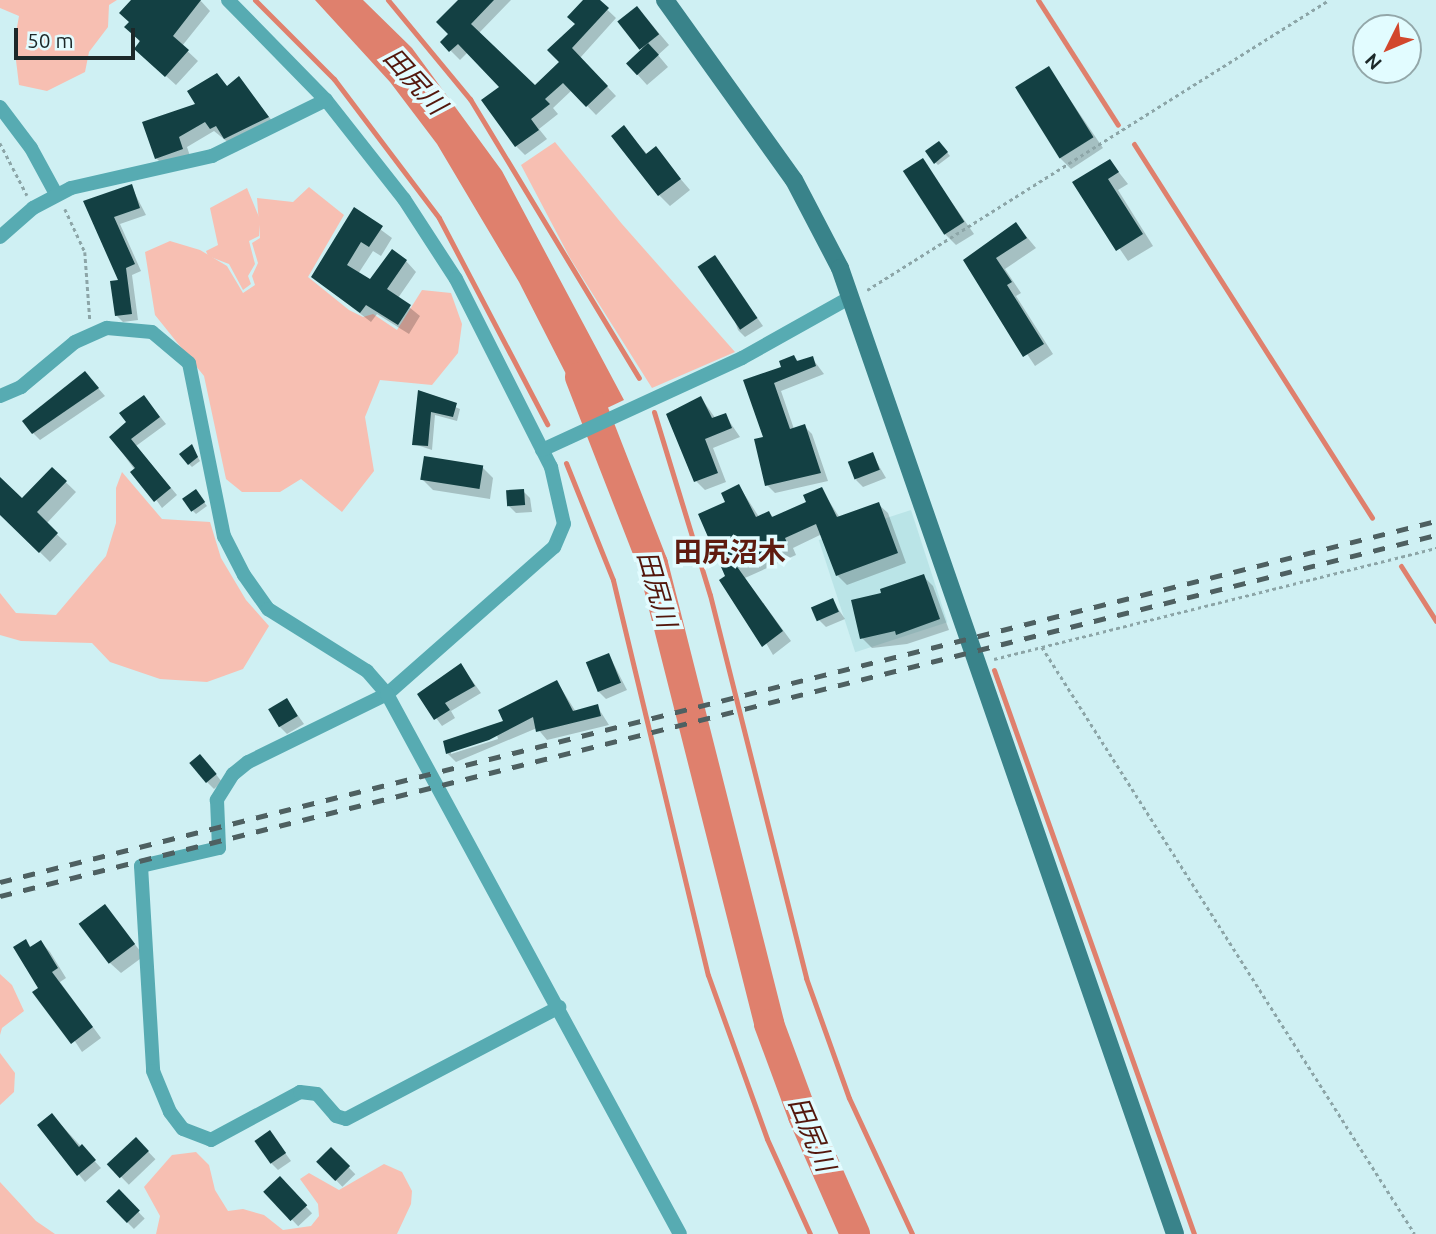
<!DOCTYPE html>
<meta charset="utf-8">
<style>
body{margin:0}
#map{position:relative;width:1436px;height:1234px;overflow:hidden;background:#cff0f3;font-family:Ubuntu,"Noto Sans JP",sans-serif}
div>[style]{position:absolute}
.built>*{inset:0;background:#bae4e7;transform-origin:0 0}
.green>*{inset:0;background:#f7bfb2}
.water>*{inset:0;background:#df806d}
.shadow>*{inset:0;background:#0003;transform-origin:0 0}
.stream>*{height:5px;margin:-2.5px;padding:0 2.5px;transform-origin:2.5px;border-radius:2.5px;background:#df806d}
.river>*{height:30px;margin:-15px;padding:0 15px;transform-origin:15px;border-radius:15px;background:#df806d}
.building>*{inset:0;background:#134043;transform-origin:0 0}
.path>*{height:2.5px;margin-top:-1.25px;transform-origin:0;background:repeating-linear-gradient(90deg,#8ca5a7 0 3.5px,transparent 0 7px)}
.street>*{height:14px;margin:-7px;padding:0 7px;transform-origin:7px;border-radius:7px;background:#57abb2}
.secondary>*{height:18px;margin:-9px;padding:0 9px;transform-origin:9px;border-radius:9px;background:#39838a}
.rail>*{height:5px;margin-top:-2.5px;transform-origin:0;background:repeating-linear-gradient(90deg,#4e6061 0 12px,transparent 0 24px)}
span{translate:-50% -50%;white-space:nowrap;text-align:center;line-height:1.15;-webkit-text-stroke:7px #e2fcff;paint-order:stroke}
.water-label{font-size:26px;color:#53170c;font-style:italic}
.quarter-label{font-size:28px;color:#5f1c10;font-weight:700}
.north{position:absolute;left:1352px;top:14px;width:70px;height:70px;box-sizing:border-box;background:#e2fcff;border:2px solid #93a7a9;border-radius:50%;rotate:227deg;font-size:19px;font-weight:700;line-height:28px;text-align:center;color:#1c2829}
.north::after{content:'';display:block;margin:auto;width:24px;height:32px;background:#d2472d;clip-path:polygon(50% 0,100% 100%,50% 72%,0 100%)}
.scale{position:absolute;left:14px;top:28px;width:121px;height:32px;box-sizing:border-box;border:4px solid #1c2829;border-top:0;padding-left:9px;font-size:21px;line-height:24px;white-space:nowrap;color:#1c2829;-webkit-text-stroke:5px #e2fcff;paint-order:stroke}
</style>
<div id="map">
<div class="built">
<div style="left:911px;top:510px;width:118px;height:97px;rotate:72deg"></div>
</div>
<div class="green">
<div style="clip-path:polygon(0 0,117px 0,109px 5px,108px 27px,89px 52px,85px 72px,47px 91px,19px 85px,14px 44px,19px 16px,0 8px)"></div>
<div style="clip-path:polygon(555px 142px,622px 224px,735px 352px,652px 388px,570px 258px,521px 165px)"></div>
<div style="clip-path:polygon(309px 187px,344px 215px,308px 277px,349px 310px,363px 317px,373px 314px,397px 330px,422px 290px,451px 293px,462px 324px,458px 353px,432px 385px,380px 380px,365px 417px,374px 471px,342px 512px,301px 479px,280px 492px,242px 492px,226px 479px,204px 376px,155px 315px,145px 252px,170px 241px,200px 250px,227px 266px,243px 293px,255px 285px,252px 276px,258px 263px,252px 243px,260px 238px,257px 198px,293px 202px)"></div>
<div style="clip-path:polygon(247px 188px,259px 217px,259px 236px,249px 241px,255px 264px,248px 276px,251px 284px,243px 290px,229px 264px,208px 256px,206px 251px,218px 245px,210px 208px)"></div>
<div style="clip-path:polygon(122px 472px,162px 519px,210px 522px,221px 558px,246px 600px,269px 626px,243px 669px,207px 682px,160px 679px,110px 662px,92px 643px,21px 641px,0 635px,0 593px,16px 613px,56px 615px,106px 556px,116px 523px,116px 488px)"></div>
<div style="clip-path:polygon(0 974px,12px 985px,24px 1011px,2px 1028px,0 1035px)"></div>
<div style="clip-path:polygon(0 1053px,15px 1073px,14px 1092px,0 1105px)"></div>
<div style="clip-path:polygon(196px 1152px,209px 1165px,215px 1190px,228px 1211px,243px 1209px,264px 1215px,283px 1230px,311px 1226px,319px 1216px,318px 1204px,300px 1179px,309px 1173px,339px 1190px,384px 1164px,402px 1172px,412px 1191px,411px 1204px,397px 1234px,156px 1234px,160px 1216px,144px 1187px,172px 1155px)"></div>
<div style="clip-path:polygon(0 1182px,36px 1221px,55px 1234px,0 1234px)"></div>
</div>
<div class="water">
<div style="clip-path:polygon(315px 0,363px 0,412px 48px,502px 171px,624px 400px,588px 417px,519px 282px,437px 144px,390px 82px)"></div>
</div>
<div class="shadow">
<div style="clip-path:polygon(133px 0,200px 0,210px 11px,182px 46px,198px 61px,176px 85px,146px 58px,131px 22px)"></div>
<div style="clip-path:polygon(459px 0,511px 0,478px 34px,535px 88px,562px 63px,586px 0,597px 0,616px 18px,580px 58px,616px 96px,596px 115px,572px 90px,553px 108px,558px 114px,539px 129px,547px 139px,525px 155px,516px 146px,502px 87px,468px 52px,460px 60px,442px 42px,451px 34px)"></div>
<div style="clip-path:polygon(647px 19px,669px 45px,658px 55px,668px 67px,647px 85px,627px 63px,643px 50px,620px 22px)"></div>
<div style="clip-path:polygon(1049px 69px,1103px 148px,1071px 169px,1060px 158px)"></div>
<div style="clip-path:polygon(217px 75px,228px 87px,239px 79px,277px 127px,235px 148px,214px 131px,187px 147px,191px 159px,166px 168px,156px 158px)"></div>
<div style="clip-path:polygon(624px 128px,648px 155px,655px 149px,690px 190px,670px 206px,659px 195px)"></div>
<div style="clip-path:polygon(942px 146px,950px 156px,938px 165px,935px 162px)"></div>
<div style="clip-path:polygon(922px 160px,974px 234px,956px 245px,945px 234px)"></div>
<div style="clip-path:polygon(1110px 161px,1128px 184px,1118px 190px,1153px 246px,1128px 261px,1075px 183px)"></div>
<div style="clip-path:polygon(131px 186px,146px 215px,120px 224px,141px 271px,132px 275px,138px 320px,123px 322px,116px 315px,120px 282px,86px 202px)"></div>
<div style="clip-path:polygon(354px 210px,392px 238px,381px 256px,373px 251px,358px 274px,371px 281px,406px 261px,416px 272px,398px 298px,420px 316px,409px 334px,377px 314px,371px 322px,313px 277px)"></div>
<div style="clip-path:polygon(1016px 224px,1036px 248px,1005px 269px,1021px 293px,1016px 296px,1053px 354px,1035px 366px,965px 260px)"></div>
<div style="clip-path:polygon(714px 257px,763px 326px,745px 337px,738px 330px)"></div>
<div style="clip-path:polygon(794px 357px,799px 362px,812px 358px,824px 374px,781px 391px,794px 429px,804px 426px,812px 434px,828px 481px,775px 493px,767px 485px,765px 438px,745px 381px,784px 368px)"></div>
<div style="clip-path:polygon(91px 380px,105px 396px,40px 440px,33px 433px)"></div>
<div style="clip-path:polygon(420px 392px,460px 409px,457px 421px,435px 415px,432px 450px,414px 444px)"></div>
<div style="clip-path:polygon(144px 397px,166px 424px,136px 446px,177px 495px,162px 508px,111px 437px,128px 422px)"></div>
<div style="clip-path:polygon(701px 398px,716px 419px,725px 415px,740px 437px,713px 448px,726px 482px,705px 490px,696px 481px,669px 415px)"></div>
<div style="clip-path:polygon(192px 446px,200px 461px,192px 467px,189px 464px)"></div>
<div style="clip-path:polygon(872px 454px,886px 478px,863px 487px,856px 480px)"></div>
<div style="clip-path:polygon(482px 467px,493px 478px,490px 499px,433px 490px,422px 479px)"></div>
<div style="clip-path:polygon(52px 469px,76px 492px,46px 524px,67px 544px,50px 562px,0 513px,0 480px,22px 501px)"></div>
<div style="clip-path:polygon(739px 486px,759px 517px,769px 513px,774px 518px,808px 502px,821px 489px,840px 518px,878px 504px,888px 513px,906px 563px,847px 585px,837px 575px,822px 534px,793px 548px,796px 555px,745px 578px,791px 641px,773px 655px,727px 576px,728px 503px)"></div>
<div style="clip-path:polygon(523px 491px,530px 498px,532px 512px,516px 513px,509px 506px)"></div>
<div style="clip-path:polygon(198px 494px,207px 506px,196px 514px,193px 511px)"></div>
<div style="clip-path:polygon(923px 576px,933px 586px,949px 630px,907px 644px,872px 648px,862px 638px,884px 594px)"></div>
<div style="clip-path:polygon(832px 600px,845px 619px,826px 627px,819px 620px)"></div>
<div style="clip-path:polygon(609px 655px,627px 690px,606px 699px,599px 692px)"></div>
<div style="clip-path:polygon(461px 665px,481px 693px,451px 711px,455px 718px,442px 726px,419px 695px)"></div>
<div style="clip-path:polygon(evenodd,557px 682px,576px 712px,597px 706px,609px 725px,547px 740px,537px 728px,456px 762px,447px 753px,445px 742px,506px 722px,500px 711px,557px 682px,497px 735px,498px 739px,451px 754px,451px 750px,497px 735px)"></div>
<div style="clip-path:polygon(287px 700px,304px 724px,287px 734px,280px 727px)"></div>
<div style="clip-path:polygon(207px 763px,222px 782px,214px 789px,207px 782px)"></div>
<div style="clip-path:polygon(105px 906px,144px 956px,121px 973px,110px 963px)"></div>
<div style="clip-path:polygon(25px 941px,32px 948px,41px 942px,50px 952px,66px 978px,60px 982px,101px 1038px,82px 1052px,40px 988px)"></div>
<div style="clip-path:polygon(52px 1115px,101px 1168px,85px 1182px,39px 1125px)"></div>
<div style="clip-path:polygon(270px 1132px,291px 1161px,278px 1170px,271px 1163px)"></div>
<div style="left:136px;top:1139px;width:28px;height:37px;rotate:46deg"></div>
<div style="left:331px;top:1149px;width:35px;height:18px;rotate:46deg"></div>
<div style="left:280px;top:1179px;width:47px;height:19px;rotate:47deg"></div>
<div style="left:119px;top:1192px;width:37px;height:15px;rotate:46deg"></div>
</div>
<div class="stream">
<div style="left:255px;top:0;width:112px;rotate:45deg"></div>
<div style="left:334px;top:79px;width:174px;rotate:52.9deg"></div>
<div style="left:439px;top:218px;width:233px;rotate:62.3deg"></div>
<div style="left:388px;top:0;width:129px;rotate:50.4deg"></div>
<div style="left:470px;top:99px;width:326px;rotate:58.8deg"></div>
<div style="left:1038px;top:0;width:148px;rotate:57.4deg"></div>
<div style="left:1134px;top:144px;width:443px;rotate:57.5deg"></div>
<div style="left:654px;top:412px;width:191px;rotate:73deg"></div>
<div style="left:710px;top:595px;width:395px;rotate:75.9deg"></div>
<div style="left:806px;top:978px;width:127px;rotate:70.3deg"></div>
<div style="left:849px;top:1098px;width:150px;rotate:65.1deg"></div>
<div style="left:566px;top:463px;width:126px;rotate:68.1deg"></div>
<div style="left:613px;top:580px;width:406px;rotate:76.5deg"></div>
<div style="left:708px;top:975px;width:174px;rotate:70.2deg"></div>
<div style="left:767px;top:1139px;width:104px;rotate:65.6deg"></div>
<div style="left:1401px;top:566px;width:65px;rotate:57.5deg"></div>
<div style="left:994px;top:670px;width:598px;rotate:70.47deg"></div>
</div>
<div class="river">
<div style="left:580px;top:377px;width:201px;rotate:68.7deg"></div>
<div style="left:653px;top:564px;width:474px;rotate:75.8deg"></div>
<div style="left:769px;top:1024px;width:98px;rotate:69.7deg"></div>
<div style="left:803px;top:1116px;width:129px;rotate:66.2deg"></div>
</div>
<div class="building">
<div style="clip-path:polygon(131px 0,201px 0,173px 36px,189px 50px,165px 77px,134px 49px,140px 41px,124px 27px,129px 22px,119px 13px)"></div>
<div style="clip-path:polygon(458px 0,494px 0,471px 24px,535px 85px,559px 62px,547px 50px,575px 24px,567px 17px,583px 0,600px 0,609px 8px,572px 48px,608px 86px,586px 107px,563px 83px,545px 99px,550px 104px,531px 119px,539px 130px,515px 147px,481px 100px,499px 87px,458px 44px,449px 52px,440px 42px,448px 34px,436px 22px)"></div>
<div style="left:637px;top:6px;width:36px;height:25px;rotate:52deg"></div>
<div style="left:648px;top:43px;width:16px;height:30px;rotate:47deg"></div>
<div style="left:1049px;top:66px;width:84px;height:40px;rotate:58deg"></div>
<div style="clip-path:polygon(217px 73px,227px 86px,239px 76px,269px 117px,224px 139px,216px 126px,210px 129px,205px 122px,179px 137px,183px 149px,155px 159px,142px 122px,195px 104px,187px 91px)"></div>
<div style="clip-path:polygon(624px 125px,646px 154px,656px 146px,681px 179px,658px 196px,611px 136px)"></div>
<div style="clip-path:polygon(939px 141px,948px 152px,934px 164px,925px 151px)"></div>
<div style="left:923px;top:158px;width:76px;height:24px;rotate:57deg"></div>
<div style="clip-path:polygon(1110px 159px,1119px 172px,1108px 179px,1143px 234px,1116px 251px,1072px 182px)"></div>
<div style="clip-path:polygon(132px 184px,140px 208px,114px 217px,135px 264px,126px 268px,132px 314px,115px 316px,110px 281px,118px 280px,83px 201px)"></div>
<div style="clip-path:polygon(354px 207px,383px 226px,369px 247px,361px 242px,347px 265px,370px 279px,392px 249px,407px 260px,387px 289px,411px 305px,398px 325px,366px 305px,360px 313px,311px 277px)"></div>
<div style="clip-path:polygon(1016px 222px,1027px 238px,996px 258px,1012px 282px,1007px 285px,1044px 344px,1023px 357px,963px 260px)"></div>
<div style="left:715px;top:255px;width:76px;height:21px;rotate:56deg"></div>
<div style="clip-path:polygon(794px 355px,797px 361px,813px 356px,816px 366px,774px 383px,790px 429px,805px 424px,821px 473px,765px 486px,754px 439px,763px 437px,743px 380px,781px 367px,779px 361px)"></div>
<div style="clip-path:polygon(85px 371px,99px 388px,32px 434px,22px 421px)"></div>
<div style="clip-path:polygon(418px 390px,457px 403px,453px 417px,431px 412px,428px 446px,412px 445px)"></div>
<div style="clip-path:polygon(144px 395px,160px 417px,131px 439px,171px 488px,154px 502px,130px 472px,135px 468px,109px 437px,126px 422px,119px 413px)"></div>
<div style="clip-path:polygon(701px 396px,712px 418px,726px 413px,732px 428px,705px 439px,718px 473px,694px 482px,666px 414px)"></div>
<div style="clip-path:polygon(192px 444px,198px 457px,188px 465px,179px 454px)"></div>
<div style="left:873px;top:452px;width:19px;height:27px;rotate:69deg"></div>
<div style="left:424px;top:456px;width:60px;height:24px;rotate:9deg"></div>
<div style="clip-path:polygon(52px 467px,67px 481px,37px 512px,58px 533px,39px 553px,0 515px,0 477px,22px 498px)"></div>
<div style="clip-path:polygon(739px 484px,756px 517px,769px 511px,772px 517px,806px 502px,803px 495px,822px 487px,837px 517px,879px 502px,898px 553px,836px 576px,816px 524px,785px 538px,788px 545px,738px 568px,783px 631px,762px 647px,719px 580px,725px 576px,698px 514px,725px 502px,721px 493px)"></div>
<div style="left:196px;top:489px;width:16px;height:17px;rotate:55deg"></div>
<div style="left:524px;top:489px;width:16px;height:18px;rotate:86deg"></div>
<div style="clip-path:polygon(924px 574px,940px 619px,896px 635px,895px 631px,860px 639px,851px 600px,881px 593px,880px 589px)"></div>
<div style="left:833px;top:598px;width:15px;height:24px;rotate:67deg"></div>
<div style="left:609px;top:653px;width:32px;height:25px;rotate:68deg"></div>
<div style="clip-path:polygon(461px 663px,475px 686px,445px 703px,450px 710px,434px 720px,417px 694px)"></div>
<div style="clip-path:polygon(557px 680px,573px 711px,598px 704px,601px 716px,536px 732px,533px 717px,489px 740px,446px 754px,443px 741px,503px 721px,498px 710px)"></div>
<div style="left:287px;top:698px;width:21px;height:22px;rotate:59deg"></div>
<div style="left:200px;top:754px;width:26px;height:14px;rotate:50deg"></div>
<div style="left:105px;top:904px;width:50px;height:33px;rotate:53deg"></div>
<div style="clip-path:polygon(26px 939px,30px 947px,41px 940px,58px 968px,52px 972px,93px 1027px,71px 1044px,32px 992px,38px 988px,13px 947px)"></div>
<div style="clip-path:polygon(52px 1113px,79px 1147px,82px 1144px,96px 1160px,77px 1176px,37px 1125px)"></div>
<div style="left:270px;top:1130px;width:28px;height:19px;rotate:55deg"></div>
<div style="left:136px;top:1137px;width:19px;height:40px;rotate:47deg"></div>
<div style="left:331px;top:1147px;width:27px;height:21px;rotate:45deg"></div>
<div style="left:280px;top:1176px;width:40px;height:23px;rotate:47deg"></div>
<div style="left:119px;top:1189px;width:30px;height:18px;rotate:46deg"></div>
</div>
<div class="path">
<div style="left:0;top:143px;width:59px;rotate:62.6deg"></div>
<div style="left:65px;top:209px;width:47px;rotate:65.1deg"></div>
<div style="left:85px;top:252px;width:68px;rotate:85.8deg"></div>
<div style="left:867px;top:290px;width:545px;rotate:-32.12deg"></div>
<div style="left:1042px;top:647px;width:695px;rotate:57.57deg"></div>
<div style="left:994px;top:659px;width:456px;rotate:-14.1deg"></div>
</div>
<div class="street">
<div style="left:228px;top:0;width:140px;rotate:45.6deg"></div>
<div style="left:326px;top:100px;width:126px;rotate:51.8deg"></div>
<div style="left:404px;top:199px;width:95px;rotate:57deg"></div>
<div style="left:456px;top:279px;width:211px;rotate:63.2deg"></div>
<div style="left:551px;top:467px;width:58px;rotate:77.2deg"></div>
<div style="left:564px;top:524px;width:25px;rotate:113deg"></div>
<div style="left:554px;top:547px;width:222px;rotate:138.6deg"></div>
<div style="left:387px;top:694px;width:155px;rotate:153.9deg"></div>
<div style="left:248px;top:762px;width:19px;rotate:141deg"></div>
<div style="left:233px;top:774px;width:31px;rotate:122deg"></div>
<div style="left:217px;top:800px;width:48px;rotate:87.6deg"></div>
<div style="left:219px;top:848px;width:80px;rotate:167deg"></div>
<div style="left:141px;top:866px;width:205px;rotate:86.6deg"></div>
<div style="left:153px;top:1071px;width:44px;rotate:67.5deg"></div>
<div style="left:170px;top:1112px;width:21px;rotate:53deg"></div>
<div style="left:183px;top:1129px;width:30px;rotate:21deg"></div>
<div style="left:211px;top:1140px;width:101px;rotate:-28.3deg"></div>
<div style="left:300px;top:1092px;width:17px;rotate:7deg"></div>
<div style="left:317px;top:1094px;width:29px;rotate:49deg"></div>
<div style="left:336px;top:1116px;width:10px;rotate:17deg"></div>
<div style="left:346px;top:1119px;width:241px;rotate:-27.7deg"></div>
<div style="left:0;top:107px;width:51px;rotate:52.9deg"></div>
<div style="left:31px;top:148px;width:52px;rotate:61.5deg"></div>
<div style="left:0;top:237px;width:44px;rotate:-41.3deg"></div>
<div style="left:33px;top:208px;width:43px;rotate:-27.8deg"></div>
<div style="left:71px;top:188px;width:145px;rotate:-12.8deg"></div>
<div style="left:212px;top:156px;width:127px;rotate:-26.2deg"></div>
<div style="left:0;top:396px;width:23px;rotate:-23deg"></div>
<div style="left:21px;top:387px;width:70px;rotate:-39.8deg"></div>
<div style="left:75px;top:342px;width:35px;rotate:-24deg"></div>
<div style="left:107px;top:328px;width:45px;rotate:5.1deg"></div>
<div style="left:152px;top:332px;width:48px;rotate:40deg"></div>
<div style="left:189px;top:363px;width:177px;rotate:78.6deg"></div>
<div style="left:224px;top:536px;width:44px;rotate:62.9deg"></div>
<div style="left:244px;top:575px;width:42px;rotate:54.8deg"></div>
<div style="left:268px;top:609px;width:117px;rotate:32.1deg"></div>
<div style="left:367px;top:671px;width:30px;rotate:49deg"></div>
<div style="left:387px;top:694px;width:614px;rotate:61.52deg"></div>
<div style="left:542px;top:450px;width:220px;rotate:-24.7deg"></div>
<div style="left:742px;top:358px;width:123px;rotate:-29.3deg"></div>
</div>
<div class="secondary">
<div style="left:665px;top:0;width:221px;rotate:54.4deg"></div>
<div style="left:794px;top:180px;width:99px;rotate:62.4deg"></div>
<div style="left:840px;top:268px;width:1022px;rotate:70.87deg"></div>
</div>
<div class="rail">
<div style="left:0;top:882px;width:1481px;rotate:-14.11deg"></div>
<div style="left:0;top:896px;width:1481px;rotate:-14.11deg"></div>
</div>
<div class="water-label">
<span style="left:415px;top:81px;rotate:48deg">田尻川</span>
<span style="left:657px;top:589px;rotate:74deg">田尻川</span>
<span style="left:812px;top:1134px;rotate:67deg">田尻川</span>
</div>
<div class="quarter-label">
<span style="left:730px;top:552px">田尻沼木</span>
</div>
<div class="north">N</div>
<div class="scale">50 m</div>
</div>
